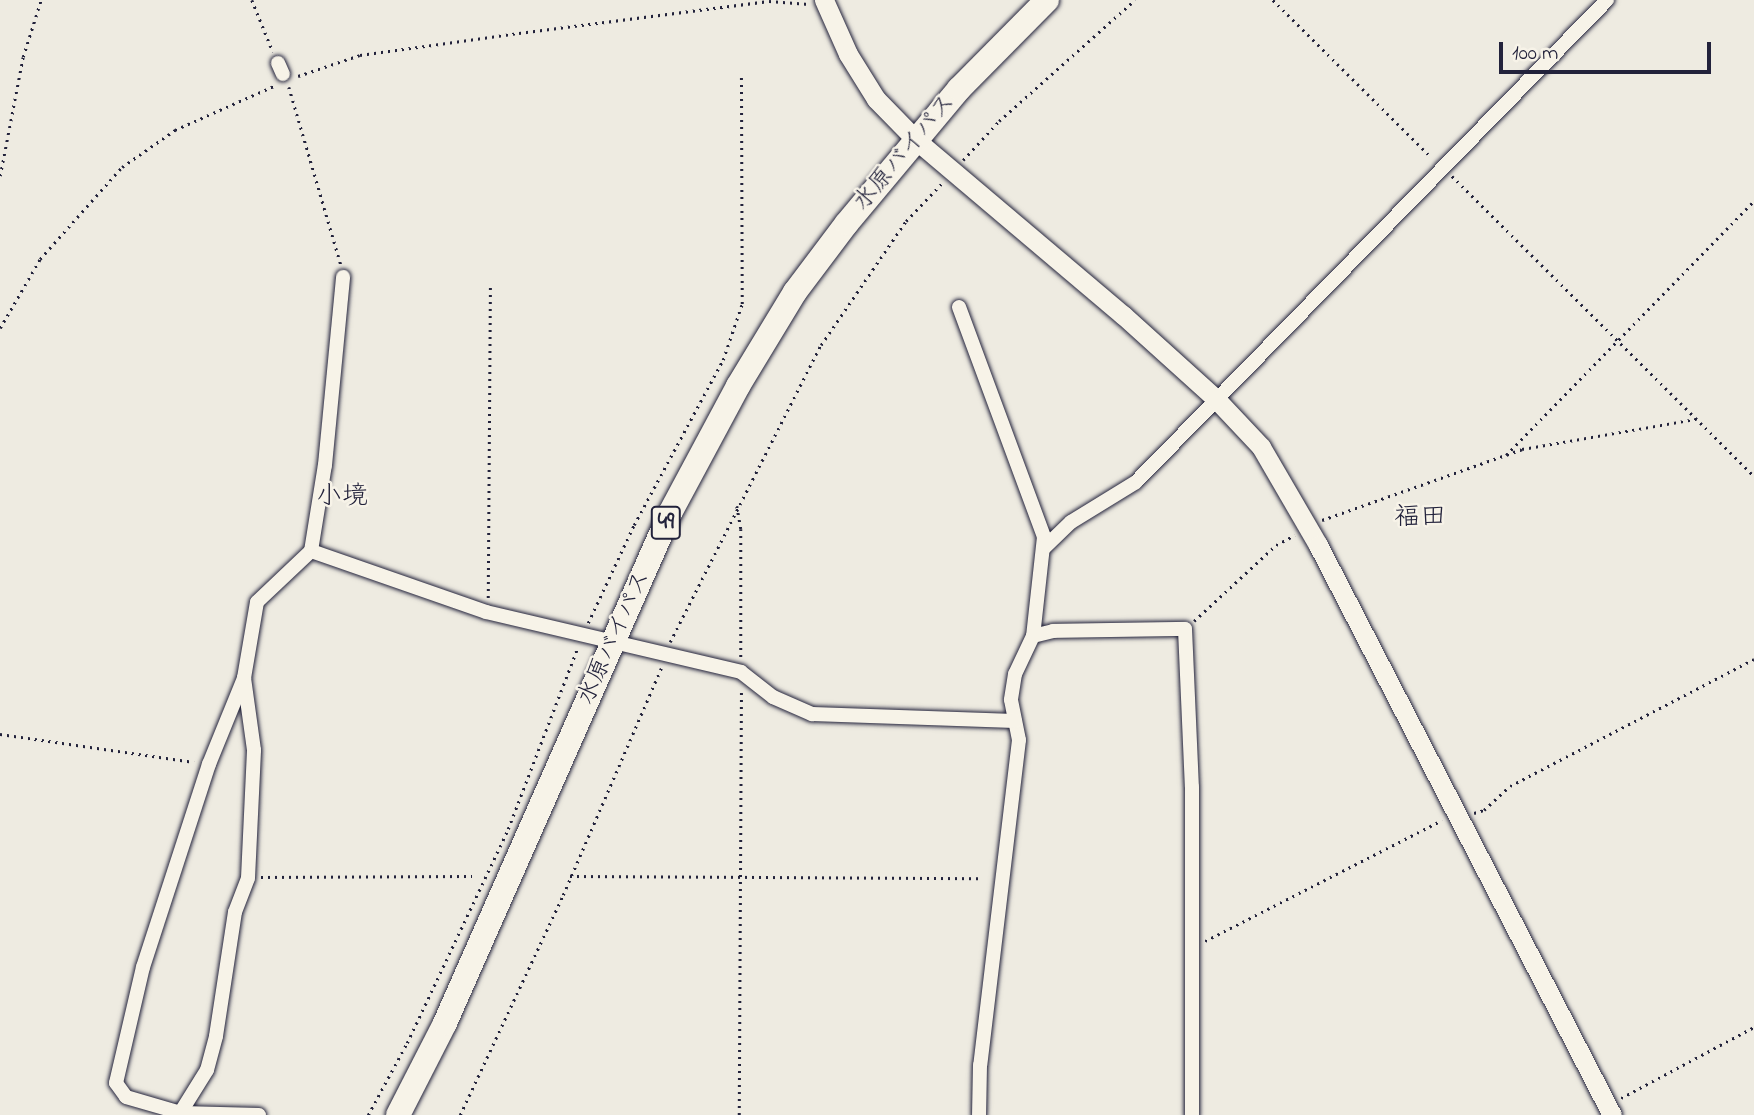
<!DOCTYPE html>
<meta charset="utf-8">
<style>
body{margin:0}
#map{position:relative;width:1754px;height:1115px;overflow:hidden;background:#eeebe1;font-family:"Indie Flower","Klee One",sans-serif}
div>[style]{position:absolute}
.path>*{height:2.5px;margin-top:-1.25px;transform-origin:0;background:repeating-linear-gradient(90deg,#22223b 0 2px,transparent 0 7px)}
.roads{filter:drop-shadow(0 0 2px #22223b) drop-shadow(0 0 2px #22223b)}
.street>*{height:14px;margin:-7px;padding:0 7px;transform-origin:7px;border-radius:7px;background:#f7f3e8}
.secondary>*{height:19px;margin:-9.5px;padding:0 9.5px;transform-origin:9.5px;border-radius:9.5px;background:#f7f3e8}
.highway>*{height:24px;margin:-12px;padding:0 12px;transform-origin:12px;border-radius:12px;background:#f7f3e8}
span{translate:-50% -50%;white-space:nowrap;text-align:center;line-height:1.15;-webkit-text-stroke:5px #f7f3e8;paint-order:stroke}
.shield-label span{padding:2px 5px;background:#f7f3e8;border:2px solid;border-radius:5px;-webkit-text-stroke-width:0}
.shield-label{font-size:23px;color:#22223b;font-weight:700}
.street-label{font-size:24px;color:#22223b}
.neighbourhood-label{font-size:26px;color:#22223b}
.scale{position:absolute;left:1499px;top:42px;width:212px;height:32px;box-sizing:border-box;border:4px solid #22223b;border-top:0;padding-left:9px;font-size:21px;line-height:24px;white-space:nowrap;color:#22223b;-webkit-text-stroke:5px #f7f3e8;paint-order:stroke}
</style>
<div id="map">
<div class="path">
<div style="left:252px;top:0;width:56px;rotate:68deg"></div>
<div style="left:1273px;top:0;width:224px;rotate:44.8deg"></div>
<div style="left:298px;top:76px;width:65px;rotate:-18.7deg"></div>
<div style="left:360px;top:55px;width:161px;rotate:-7.9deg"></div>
<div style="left:519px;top:33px;width:252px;rotate:-7.3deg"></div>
<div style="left:769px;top:1px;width:40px;rotate:4.3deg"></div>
<div style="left:289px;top:87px;width:185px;rotate:73.7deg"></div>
<div style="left:963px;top:160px;width:53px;rotate:-47.3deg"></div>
<div style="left:999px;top:121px;width:182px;rotate:-41.7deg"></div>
<div style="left:0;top:176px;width:121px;rotate:-79.1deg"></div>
<div style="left:23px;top:57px;width:60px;rotate:-72.5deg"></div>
<div style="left:1452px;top:176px;width:426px;rotate:44.8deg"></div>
<div style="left:0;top:328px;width:80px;rotate:-59.9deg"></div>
<div style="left:40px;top:259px;width:123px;rotate:-48.3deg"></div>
<div style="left:122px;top:167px;width:65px;rotate:-34.9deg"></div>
<div style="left:175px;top:130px;width:111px;rotate:-24deg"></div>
<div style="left:1506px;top:455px;width:355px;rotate:-45.7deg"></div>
<div style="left:737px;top:506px;width:23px;rotate:80deg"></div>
<div style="left:741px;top:529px;width:128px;rotate:90deg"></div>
<div style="left:1322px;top:520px;width:212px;rotate:-19.5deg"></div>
<div style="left:1522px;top:449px;width:177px;rotate:-9.8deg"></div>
<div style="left:488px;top:598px;width:315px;rotate:-89.6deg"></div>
<div style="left:1194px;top:621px;width:112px;rotate:-42.8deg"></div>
<div style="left:1276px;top:545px;width:21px;rotate:-28deg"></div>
<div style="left:588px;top:623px;width:108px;rotate:-64.9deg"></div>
<div style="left:634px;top:525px;width:187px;rotate:-61.7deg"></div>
<div style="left:723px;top:360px;width:59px;rotate:-71.3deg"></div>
<div style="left:742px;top:304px;width:230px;rotate:-90.2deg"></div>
<div style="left:670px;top:642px;width:333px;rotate:-63.1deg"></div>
<div style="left:821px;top:345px;width:150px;rotate:-55.6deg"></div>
<div style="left:906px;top:221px;width:52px;rotate:-46.5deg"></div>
<div style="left:0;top:734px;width:196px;rotate:8.2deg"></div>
<div style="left:1474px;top:813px;width:10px;rotate:-17deg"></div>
<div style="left:1484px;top:810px;width:35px;rotate:-43deg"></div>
<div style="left:1510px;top:786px;width:275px;rotate:-27.5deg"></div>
<div style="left:570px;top:876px;width:408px;rotate:0.3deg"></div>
<div style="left:261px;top:877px;width:211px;rotate:-0.3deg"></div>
<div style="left:1205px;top:941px;width:266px;rotate:-27deg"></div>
<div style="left:1621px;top:1098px;width:151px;rotate:-28.1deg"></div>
<div style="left:368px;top:1115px;width:82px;rotate:-61.6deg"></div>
<div style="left:407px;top:1043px;width:237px;rotate:-64.7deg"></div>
<div style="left:508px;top:829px;width:193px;rotate:-69deg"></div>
<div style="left:460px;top:1115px;width:243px;rotate:-64.9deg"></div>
<div style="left:563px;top:895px;width:247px;rotate:-66.6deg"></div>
<div style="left:739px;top:1115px;width:427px;rotate:-89.7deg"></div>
</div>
<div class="roads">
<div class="street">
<div style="left:278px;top:63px;width:12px;rotate:66deg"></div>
<div style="left:959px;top:307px;width:245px;rotate:69.7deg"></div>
<div style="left:1044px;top:537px;width:100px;rotate:96.3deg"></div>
<div style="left:1033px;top:636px;width:42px;rotate:115.3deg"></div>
<div style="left:1015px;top:674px;width:26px;rotate:99deg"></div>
<div style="left:1011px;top:700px;width:41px;rotate:78.7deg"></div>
<div style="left:1019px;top:740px;width:327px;rotate:96.8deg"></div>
<div style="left:980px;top:1065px;width:50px;rotate:91.1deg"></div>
<div style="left:1044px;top:548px;width:37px;rotate:-44deg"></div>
<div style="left:1071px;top:522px;width:76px;rotate:-31.6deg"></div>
<div style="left:1136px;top:482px;width:674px;rotate:-45.66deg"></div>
<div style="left:311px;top:551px;width:185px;rotate:19.2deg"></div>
<div style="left:486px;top:612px;width:262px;rotate:13.2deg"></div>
<div style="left:741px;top:672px;width:41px;rotate:38deg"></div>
<div style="left:773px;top:697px;width:43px;rotate:23.6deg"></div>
<div style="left:812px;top:714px;width:203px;rotate:2deg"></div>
<div style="left:1033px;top:636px;width:21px;rotate:-14deg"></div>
<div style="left:1053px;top:631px;width:132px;rotate:-0.9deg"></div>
<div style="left:1185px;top:629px;width:158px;rotate:87.5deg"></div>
<div style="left:1192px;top:787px;width:328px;rotate:90deg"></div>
<div style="left:244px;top:678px;width:93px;rotate:112.1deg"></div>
<div style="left:209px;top:764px;width:213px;rotate:108deg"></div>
<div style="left:143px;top:967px;width:119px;rotate:103.1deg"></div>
<div style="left:116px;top:1083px;width:17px;rotate:54deg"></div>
<div style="left:126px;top:1097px;width:57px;rotate:16.2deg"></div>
<div style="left:181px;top:1113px;width:78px;rotate:1.5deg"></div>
<div style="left:179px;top:1115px;width:53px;rotate:-58.1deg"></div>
<div style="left:207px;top:1070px;width:35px;rotate:-75deg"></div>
<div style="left:216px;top:1036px;width:125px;rotate:-81.3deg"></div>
<div style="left:235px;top:912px;width:36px;rotate:-69deg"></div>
<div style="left:248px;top:878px;width:128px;rotate:-87.3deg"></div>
<div style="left:254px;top:750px;width:73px;rotate:-97.9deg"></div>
<div style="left:244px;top:678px;width:77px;rotate:-80.3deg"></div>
<div style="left:257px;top:602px;width:74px;rotate:-43.4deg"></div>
<div style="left:311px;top:551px;width:87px;rotate:-80.8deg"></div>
<div style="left:325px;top:465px;width:189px;rotate:-84.5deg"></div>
</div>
<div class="secondary">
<div style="left:824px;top:0;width:59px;rotate:66deg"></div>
<div style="left:848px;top:54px;width:53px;rotate:58.1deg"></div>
<div style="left:876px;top:99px;width:59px;rotate:45.7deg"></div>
<div style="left:917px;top:141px;width:270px;rotate:40.2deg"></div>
<div style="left:1123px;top:315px;width:125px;rotate:42.1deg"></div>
<div style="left:1216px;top:399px;width:66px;rotate:46.8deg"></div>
<div style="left:1261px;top:447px;width:113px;rotate:59.8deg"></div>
<div style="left:1318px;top:545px;width:641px;rotate:62.72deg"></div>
</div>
<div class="highway">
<div style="left:398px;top:1115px;width:103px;rotate:-62.9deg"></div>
<div style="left:445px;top:1023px;width:557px;rotate:-66.19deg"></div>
<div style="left:670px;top:513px;width:144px;rotate:-61.8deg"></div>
<div style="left:738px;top:386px;width:110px;rotate:-58.8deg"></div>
<div style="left:795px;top:292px;width:86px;rotate:-53deg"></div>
<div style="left:847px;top:223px;width:175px;rotate:-50.1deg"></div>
<div style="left:959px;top:89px;width:125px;rotate:-45.3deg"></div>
</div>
</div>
<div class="shield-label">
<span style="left:666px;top:523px">49</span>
</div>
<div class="street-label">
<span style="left:905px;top:153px;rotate:-50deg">水原バイパス</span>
<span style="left:615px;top:638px;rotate:-66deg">水原バイパス</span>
</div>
<div class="neighbourhood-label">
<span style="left:342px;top:498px">小境</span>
<span style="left:1420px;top:519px">福田</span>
</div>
<div class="scale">100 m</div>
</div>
